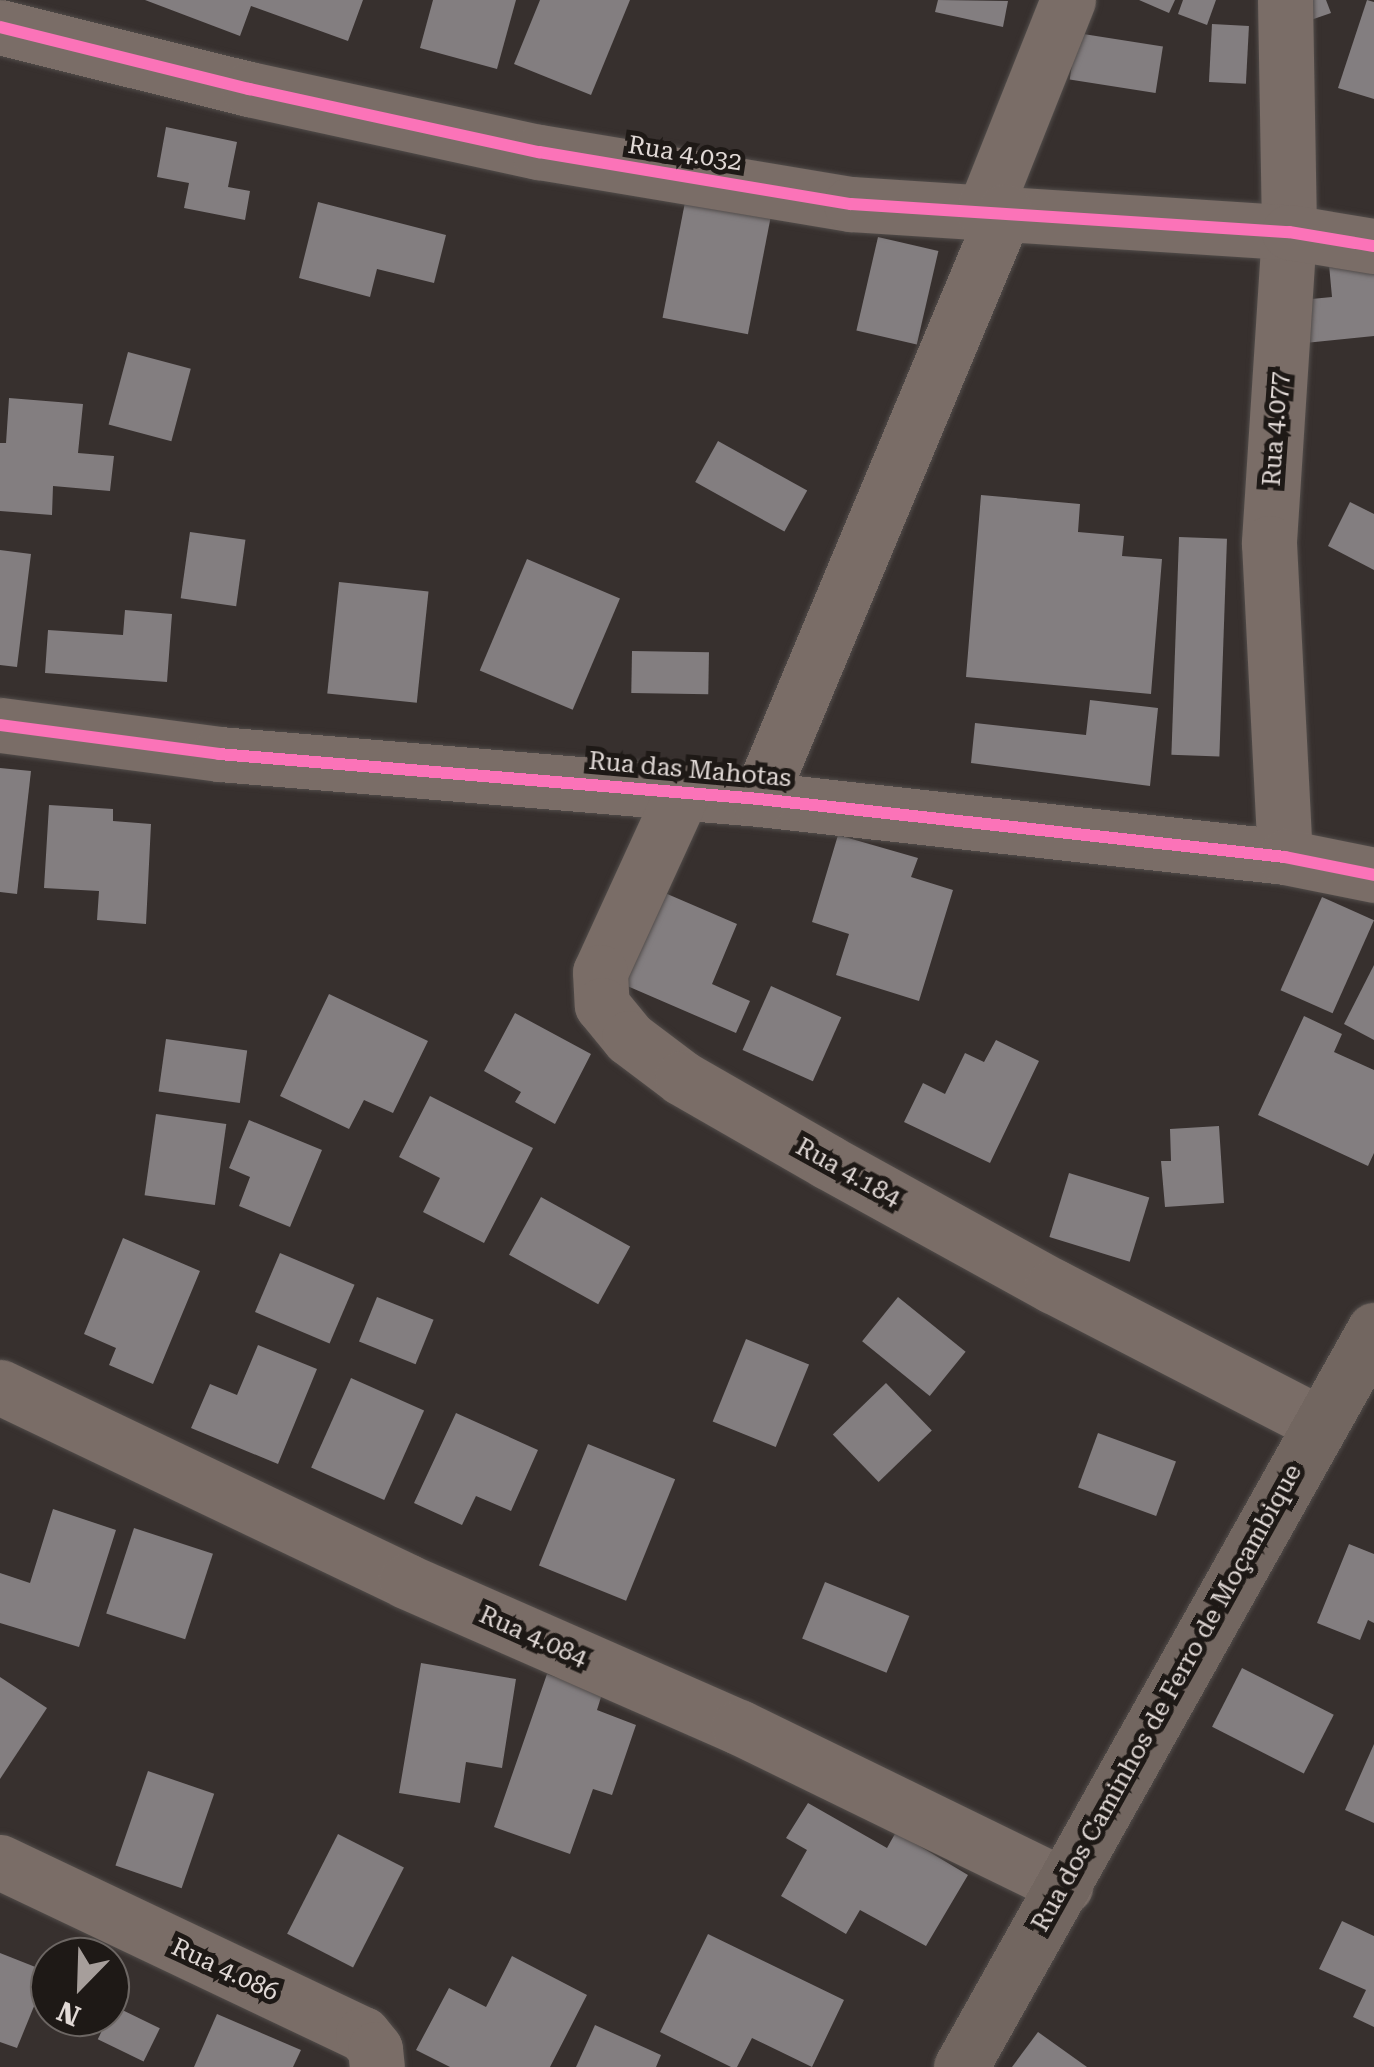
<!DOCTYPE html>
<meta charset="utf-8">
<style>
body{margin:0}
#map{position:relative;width:1374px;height:2067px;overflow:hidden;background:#37302e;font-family:"Roboto Serif",serif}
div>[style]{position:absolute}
.building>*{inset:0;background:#837e80;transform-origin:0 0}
.roads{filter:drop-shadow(0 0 2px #514c4a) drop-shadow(0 0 2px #514c4a)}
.street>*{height:55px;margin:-27.5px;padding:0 27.5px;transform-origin:27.5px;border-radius:27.5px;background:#7a6d67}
.secondary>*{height:55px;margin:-27.5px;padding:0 27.5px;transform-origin:27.5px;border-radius:27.5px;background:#726660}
.cycleway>*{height:12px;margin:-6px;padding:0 6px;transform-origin:6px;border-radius:6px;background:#fb73b8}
span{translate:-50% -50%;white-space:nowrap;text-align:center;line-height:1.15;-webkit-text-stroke:10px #1e1916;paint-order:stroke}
.street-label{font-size:25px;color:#e1d9d6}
.north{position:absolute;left:30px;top:1937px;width:100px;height:100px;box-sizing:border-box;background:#1e1916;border:2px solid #6c6663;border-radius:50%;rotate:203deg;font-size:28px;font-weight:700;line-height:40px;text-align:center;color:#e1d9d6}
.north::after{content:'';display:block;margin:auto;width:35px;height:45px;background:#a69e9b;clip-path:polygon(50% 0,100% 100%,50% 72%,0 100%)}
</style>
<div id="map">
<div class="building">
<div style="clip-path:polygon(145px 0,363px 0,348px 41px,251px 6px,240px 36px)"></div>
<div style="clip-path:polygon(433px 0,516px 0,497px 69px,420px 48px)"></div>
<div style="clip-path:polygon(540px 0,630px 0,591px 95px,514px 64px)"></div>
<div style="clip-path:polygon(938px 0,1008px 1px,1003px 27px,935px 12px)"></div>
<div style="clip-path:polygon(1139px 0,1175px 0,1169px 13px)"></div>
<div style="clip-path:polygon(1183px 0,1216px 0,1207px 25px,1178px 14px)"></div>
<div style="clip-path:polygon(1298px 0,1326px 0,1331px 13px,1305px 22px)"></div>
<div style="clip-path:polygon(1367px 0,1374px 2px,1374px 99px,1338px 88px)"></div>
<div style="left:1212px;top:24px;width:37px;height:58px;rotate:3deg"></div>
<div style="left:1077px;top:33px;width:87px;height:47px;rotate:9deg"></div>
<div style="clip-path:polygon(166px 127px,237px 142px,228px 187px,250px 191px,245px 220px,184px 208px,189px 183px,157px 177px)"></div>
<div style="left:686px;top:197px;width:87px;height:123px;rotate:11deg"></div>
<div style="clip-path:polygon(318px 202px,446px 235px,434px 283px,377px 269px,370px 297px,299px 278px)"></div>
<div style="left:878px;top:237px;width:62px;height:96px;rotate:13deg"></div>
<div style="clip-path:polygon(1374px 250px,1374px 336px,1305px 343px,1301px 300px,1332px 297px,1328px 254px)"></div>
<div style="left:128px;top:352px;width:65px;height:75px;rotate:15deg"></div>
<div style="clip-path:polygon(9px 398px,83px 404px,78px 453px,114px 456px,110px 491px,53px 486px,52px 515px,0 511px,0 443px,6px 443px)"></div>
<div style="left:718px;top:441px;width:102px;height:47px;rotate:29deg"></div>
<div style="clip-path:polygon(981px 495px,1080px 504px,1078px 532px,1124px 536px,1122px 556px,1162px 559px,1151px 694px,966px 677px)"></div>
<div style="clip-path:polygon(1350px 502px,1374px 514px,1374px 570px,1328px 546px)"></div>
<div style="left:190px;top:532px;width:56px;height:67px;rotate:8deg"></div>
<div style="left:1179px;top:537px;width:48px;height:218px;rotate:2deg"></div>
<div style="clip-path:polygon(0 550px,31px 554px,17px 667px,0 665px)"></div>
<div style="left:527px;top:559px;width:101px;height:121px;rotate:23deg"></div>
<div style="left:339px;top:582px;width:90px;height:112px;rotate:6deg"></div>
<div style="clip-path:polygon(125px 610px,172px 614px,167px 682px,45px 673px,48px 630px,123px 635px)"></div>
<div style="left:632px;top:651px;width:77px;height:42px;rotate:1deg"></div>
<div style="clip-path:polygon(1090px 700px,1158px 708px,1150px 786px,971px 763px,975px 723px,1086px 735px)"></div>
<div style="clip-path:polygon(0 768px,31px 771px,17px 894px,0 892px)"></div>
<div style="clip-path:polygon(49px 805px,113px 809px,113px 821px,151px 824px,146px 924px,97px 920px,99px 891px,44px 888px)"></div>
<div style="clip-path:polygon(838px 835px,918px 858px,911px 877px,953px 890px,919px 1001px,836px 975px,849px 934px,812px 922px)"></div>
<div style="clip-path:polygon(658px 890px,737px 924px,712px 984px,750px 1001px,736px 1033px,618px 982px)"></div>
<div style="left:1322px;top:897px;width:57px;height:102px;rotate:24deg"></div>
<div style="clip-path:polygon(1374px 965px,1374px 1040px,1344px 1024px)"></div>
<div style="left:771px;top:986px;width:77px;height:70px;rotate:24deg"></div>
<div style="clip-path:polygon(329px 994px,428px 1041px,393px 1113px,364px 1100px,349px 1129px,280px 1096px)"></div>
<div style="clip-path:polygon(515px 1013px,591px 1054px,555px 1124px,515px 1102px,521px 1092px,484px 1071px)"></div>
<div style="clip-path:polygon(1304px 1016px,1342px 1034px,1334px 1052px,1374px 1070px,1374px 1153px,1368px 1166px,1258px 1115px)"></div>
<div style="left:166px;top:1039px;width:82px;height:53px;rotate:8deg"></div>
<div style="clip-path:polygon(996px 1040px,1039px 1061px,990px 1163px,904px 1122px,923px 1083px,945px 1094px,965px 1053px,984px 1062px)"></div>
<div style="clip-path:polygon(430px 1096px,533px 1148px,484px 1243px,423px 1212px,440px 1178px,399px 1157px)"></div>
<div style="left:156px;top:1114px;width:71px;height:82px;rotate:8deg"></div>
<div style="clip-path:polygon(249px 1120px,322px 1150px,290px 1227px,239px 1206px,250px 1177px,229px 1168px)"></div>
<div style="clip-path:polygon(1219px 1126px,1224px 1203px,1165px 1207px,1161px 1161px,1171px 1161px,1170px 1129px)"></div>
<div style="left:1069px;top:1173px;width:84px;height:67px;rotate:17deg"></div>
<div style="left:541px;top:1197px;width:102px;height:66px;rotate:29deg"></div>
<div style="clip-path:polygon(123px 1238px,200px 1271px,153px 1384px,109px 1365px,116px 1348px,84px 1334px)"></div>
<div style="left:280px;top:1253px;width:81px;height:64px;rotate:23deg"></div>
<div style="left:377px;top:1297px;width:61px;height:48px;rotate:22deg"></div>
<div style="left:898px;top:1297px;width:87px;height:57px;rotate:39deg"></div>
<div style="left:746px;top:1339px;width:68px;height:89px;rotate:22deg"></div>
<div style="clip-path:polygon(258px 1345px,317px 1369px,278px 1464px,191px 1428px,210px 1384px,237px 1395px)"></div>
<div style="left:351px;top:1378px;width:80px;height:98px;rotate:24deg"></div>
<div style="left:886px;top:1383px;width:66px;height:74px;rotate:46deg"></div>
<div style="clip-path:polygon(456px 1413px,538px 1450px,511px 1511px,476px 1496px,462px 1525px,414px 1503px)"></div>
<div style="left:1098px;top:1433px;width:83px;height:58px;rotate:20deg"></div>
<div style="left:588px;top:1444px;width:94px;height:131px;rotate:22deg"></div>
<div style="clip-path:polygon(53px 1509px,116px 1530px,79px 1647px,0 1623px,0 1573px,30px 1583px)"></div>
<div style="left:134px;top:1528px;width:83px;height:90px;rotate:18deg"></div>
<div style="clip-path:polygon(1349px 1544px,1374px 1554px,1374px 1623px,1368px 1620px,1360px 1640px,1317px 1623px)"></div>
<div style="left:825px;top:1582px;width:91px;height:61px;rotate:22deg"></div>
<div style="clip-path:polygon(421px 1663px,516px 1679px,502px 1768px,466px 1762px,460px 1803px,399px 1793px)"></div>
<div style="left:1242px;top:1668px;width:103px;height:66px;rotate:27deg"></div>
<div style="clip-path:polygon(547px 1674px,602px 1694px,597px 1710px,636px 1725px,612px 1795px,593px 1789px,570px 1854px,494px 1827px)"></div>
<div style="clip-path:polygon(0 1677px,47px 1708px,0 1779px)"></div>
<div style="clip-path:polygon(1374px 1744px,1374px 1823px,1345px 1810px)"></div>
<div style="left:148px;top:1771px;width:70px;height:100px;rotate:19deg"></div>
<div style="clip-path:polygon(808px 1803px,887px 1848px,896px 1832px,968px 1875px,926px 1946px,860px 1910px,846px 1934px,781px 1896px,807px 1850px,786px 1838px)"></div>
<div style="left:338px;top:1834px;width:74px;height:112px;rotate:27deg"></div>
<div style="clip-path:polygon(1342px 1921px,1374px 1936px,1374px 2027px,1353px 2017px,1366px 1990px,1319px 1969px)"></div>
<div style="clip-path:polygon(708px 1934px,844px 2000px,812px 2067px,752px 2038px,737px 2067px,731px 2067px,660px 2032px)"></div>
<div style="clip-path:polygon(0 1953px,48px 1972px,17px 2048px,0 2042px)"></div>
<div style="clip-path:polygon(512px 1956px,587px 1995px,550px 2067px,450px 2067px,416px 2050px,449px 1988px,486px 2007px)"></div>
<div style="left:114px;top:2006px;width:51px;height:37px;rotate:26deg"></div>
<div style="clip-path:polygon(217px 2014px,301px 2050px,293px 2067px,194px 2067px)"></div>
<div style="clip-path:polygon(595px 2025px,661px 2055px,656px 2067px,576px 2067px)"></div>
<div style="clip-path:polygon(1038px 2032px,1087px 2067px,1012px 2067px)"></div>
</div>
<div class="roads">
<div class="street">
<div style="left:1285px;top:0;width:232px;rotate:89deg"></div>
<div style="left:1289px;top:232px;width:312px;rotate:93.7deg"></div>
<div style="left:1269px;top:543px;width:314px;rotate:87.1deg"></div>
<div style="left:0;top:27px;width:257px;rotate:14deg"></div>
<div style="left:249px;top:89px;width:297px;rotate:12.3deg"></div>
<div style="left:539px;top:152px;width:316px;rotate:9.5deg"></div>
<div style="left:851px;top:204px;width:439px;rotate:3.7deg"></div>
<div style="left:1289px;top:232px;width:86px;rotate:9.4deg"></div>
<div style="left:984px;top:211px;width:227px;rotate:-68.3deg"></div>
<div style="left:0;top:725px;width:221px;rotate:7.5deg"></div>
<div style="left:219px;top:754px;width:542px;rotate:4.76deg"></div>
<div style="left:759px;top:799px;width:529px;rotate:6.29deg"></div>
<div style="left:1285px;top:857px;width:91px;rotate:11.4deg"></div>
<div style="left:683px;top:791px;width:199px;rotate:114.6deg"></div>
<div style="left:600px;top:972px;width:33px;rotate:87deg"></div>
<div style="left:602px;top:1005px;width:43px;rotate:50.7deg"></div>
<div style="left:629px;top:1038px;width:66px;rotate:37deg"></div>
<div style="left:682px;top:1078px;width:168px;rotate:29.9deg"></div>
<div style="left:828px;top:1162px;width:257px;rotate:28.9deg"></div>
<div style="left:1053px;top:1286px;width:299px;rotate:27.3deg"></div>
<div style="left:759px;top:799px;width:637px;rotate:-67.3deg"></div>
<div style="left:0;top:1387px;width:450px;rotate:25.5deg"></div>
<div style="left:406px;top:1581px;width:364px;rotate:23.7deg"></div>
<div style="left:739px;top:1727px;width:363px;rotate:26deg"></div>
<div style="left:0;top:1862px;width:402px;rotate:25.4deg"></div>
<div style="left:363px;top:2034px;width:19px;rotate:51deg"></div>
<div style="left:375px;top:2049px;width:18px;rotate:84deg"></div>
</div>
<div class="secondary">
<div style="left:961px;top:2067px;width:845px;rotate:-60.73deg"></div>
</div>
</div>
<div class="cycleway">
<div style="left:0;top:27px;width:257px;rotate:14deg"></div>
<div style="left:249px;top:89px;width:297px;rotate:12.3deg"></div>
<div style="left:539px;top:152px;width:316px;rotate:9.5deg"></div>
<div style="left:851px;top:204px;width:439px;rotate:3.7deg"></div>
<div style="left:1289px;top:232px;width:86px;rotate:9.4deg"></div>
<div style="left:0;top:725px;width:221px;rotate:7.5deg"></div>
<div style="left:219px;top:754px;width:542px;rotate:4.76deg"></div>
<div style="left:759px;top:799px;width:529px;rotate:6.29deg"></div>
<div style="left:1285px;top:857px;width:91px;rotate:11.4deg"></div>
</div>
<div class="street-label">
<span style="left:685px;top:154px;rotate:9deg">Rua 4.032</span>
<span style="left:1276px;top:429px;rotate:-86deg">Rua 4.077</span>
<span style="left:690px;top:770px;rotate:5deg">Rua das Mahotas</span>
<span style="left:848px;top:1173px;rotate:29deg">Rua 4.184</span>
<span style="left:533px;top:1637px;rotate:24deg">Rua 4.084</span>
<span style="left:1167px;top:1698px;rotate:-61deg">Rua dos Caminhos de Ferro de Moçambique</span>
<span style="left:225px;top:1970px;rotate:25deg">Rua 4.086</span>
</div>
<div class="north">N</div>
</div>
